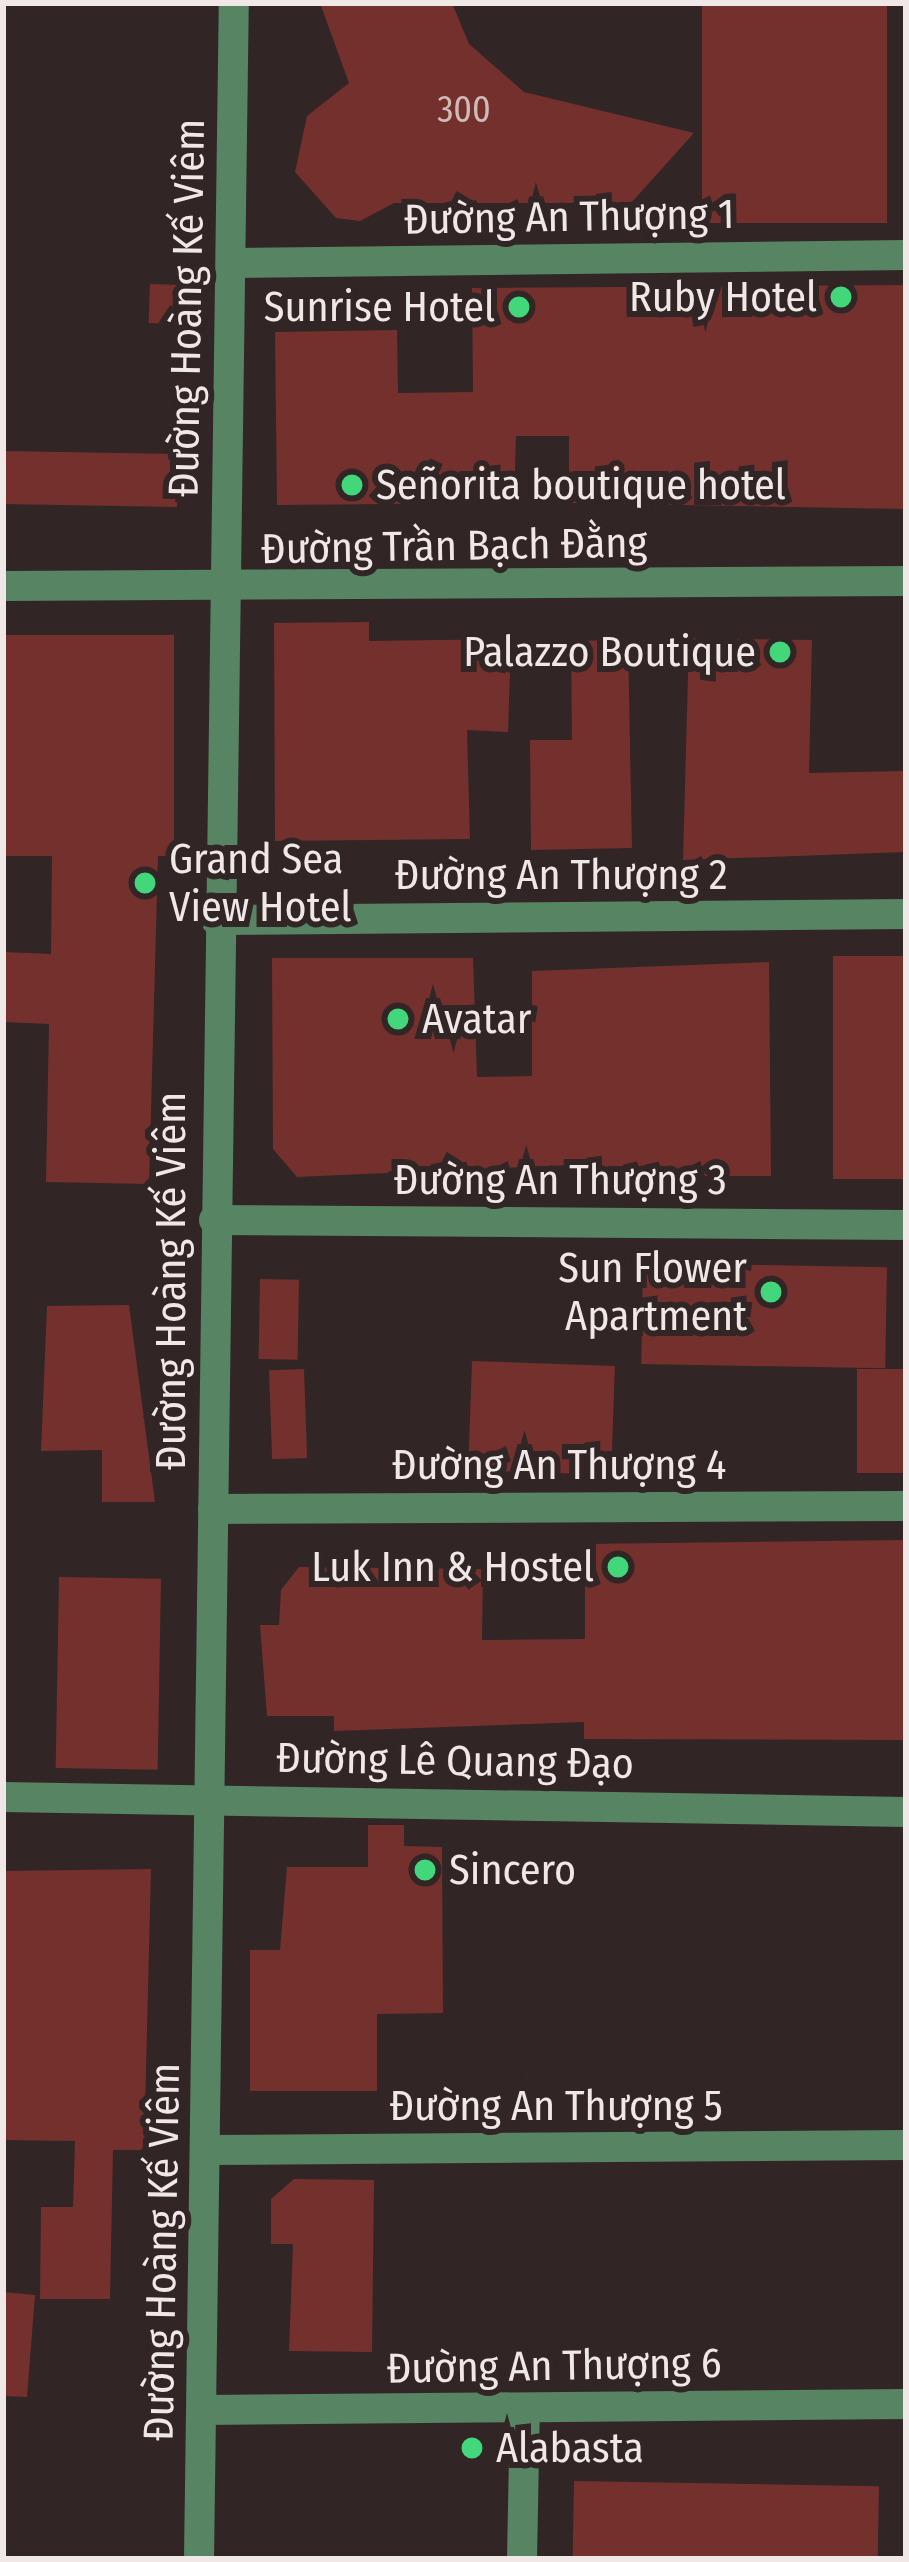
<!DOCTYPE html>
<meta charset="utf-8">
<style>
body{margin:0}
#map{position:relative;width:909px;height:2562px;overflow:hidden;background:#312625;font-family:"Fira Sans Condensed",sans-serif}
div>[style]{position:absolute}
.building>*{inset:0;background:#74302d;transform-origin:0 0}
.minor>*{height:30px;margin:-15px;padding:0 15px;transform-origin:15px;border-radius:15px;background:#578463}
.dots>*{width:33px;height:33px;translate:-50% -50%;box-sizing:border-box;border:6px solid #312625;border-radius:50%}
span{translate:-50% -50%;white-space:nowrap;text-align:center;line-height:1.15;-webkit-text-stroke:12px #312625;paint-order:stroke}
.number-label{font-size:36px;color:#d0bab8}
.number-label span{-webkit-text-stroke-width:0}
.street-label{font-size:42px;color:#efe8e7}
.poi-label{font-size:42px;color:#efe8e7}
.right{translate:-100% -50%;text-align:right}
.left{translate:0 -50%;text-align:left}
.frame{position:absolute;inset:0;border:6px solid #efe8e7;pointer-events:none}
</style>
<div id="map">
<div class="building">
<div style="clip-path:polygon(320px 3px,452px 3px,469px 44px,524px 92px,694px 133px,631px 203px,394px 203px,360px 221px,336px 218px,295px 172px,307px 116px,349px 83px)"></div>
<div style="left:702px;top:3px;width:185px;height:220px"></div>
<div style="left:150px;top:284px;width:37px;height:39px;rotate:2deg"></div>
<div style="clip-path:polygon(906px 285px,906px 509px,569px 503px,569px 436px,516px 436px,514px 503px,277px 505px,275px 332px,397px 330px,398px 393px,473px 392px,472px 288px)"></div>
<div style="left:3px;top:451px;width:175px;height:53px;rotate:1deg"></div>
<div style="clip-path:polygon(369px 622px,369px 641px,511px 639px,508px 732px,467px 730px,470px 839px,275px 841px,274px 623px)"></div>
<div style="clip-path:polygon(3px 635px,174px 635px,174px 856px,158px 856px,149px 1184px,46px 1182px,49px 1024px,3px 1022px,3px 952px,51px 954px,52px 856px,3px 856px)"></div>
<div style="clip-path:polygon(689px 638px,812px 640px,809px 773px,906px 771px,906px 852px,683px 860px)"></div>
<div style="clip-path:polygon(628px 640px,632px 848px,531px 850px,530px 740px,572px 740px,571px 641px)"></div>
<div style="left:906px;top:956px;width:223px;height:73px;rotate:90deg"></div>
<div style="clip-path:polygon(272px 958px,473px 958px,477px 1077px,532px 1076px,532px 971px,769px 962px,771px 1176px,592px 1176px,592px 1164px,297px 1177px,273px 1149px)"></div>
<div style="left:643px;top:1263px;width:244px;height:101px;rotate:1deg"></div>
<div style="left:260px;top:1279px;width:39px;height:80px;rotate:1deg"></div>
<div style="clip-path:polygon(129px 1305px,155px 1502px,102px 1502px,102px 1450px,41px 1451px,47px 1306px)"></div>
<div style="left:472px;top:1361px;width:143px;height:109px;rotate:2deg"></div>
<div style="left:304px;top:1369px;width:89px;height:35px;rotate:88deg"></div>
<div style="left:857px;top:1369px;width:49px;height:104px"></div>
<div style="clip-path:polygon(906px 1540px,906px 1740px,584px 1739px,584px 1722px,334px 1731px,334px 1716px,267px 1716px,260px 1625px,279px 1625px,281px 1590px,299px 1567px,483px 1569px,482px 1640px,585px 1639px,585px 1544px)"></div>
<div style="left:59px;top:1577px;width:102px;height:191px;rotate:1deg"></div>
<div style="clip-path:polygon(368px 1825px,404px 1825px,404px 1846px,442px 1847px,443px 2013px,377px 2014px,377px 2091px,250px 2091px,250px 1950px,280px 1950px,287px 1867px,368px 1867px)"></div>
<div style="clip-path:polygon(151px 1869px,144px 2150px,113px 2150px,110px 2299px,40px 2299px,41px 2207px,73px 2207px,75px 2141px,3px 2140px,3px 1871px)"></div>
<div style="clip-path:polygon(294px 2179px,374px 2180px,372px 2352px,289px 2351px,293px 2244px,271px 2244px,271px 2199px)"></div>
<div style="clip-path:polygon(3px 2292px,35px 2295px,27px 2397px,3px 2396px)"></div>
<div style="left:574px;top:2481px;width:305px;height:78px;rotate:1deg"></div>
</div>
<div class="minor">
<div style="left:233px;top:263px;width:673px;rotate:-0.68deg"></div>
<div style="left:3px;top:586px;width:903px;rotate:-0.32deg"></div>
<div style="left:216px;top:920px;width:690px;rotate:-0.5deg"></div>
<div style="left:214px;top:1220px;width:692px;rotate:0.41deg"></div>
<div style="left:213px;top:1509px;width:693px;rotate:-0.25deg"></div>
<div style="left:3px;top:1797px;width:903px;rotate:0.95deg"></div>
<div style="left:207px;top:2150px;width:699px;rotate:-0.41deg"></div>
<div style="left:202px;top:2410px;width:704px;rotate:-0.49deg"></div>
<div style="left:199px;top:2559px;width:2556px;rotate:-89.22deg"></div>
<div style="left:522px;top:2559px;width:150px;rotate:-88.9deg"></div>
</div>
<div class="dots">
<div style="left:841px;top:297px;background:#43d77b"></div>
<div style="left:519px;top:307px;background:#43d77b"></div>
<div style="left:352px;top:485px;background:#43d77b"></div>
<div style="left:780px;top:652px;background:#43d77b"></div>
<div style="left:145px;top:883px;background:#43d77b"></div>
<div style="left:398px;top:1019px;background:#43d77b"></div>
<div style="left:771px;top:1292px;background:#43d77b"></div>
<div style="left:618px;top:1567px;background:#43d77b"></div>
<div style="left:425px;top:1870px;background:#43d77b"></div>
<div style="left:472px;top:2448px;background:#43d77b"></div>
</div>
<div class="number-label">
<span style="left:464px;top:111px">300</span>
</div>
<div class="street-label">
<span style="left:569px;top:217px;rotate:-1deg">Đường An Thượng 1</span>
<span style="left:187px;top:308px;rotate:-89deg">Đường Hoàng Kế Viêm</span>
<span style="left:454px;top:546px;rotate:-1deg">Đường Trần Bạch Đằng</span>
<span style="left:561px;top:875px">Đường An Thượng 2</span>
<span style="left:560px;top:1180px">Đường An Thượng 3</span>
<span style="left:171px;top:1281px;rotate:-90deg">Đường Hoàng Kế Viêm</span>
<span style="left:559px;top:1465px">Đường An Thượng 4</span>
<span style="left:455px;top:1761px;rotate:1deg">Đường Lê Quang Đạo</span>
<span style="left:556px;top:2106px">Đường An Thượng 5</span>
<span style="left:162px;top:2252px;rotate:-89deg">Đường Hoàng Kế Viêm</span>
<span style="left:554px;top:2366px;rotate:-1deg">Đường An Thượng 6</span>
</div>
<div class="poi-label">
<span class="right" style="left:817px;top:297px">Ruby Hotel</span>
<span class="right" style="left:495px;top:307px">Sunrise Hotel</span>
<span class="left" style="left:376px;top:485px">Señorita boutique hotel</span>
<span class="right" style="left:756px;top:652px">Palazzo Boutique</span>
<span class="left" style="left:169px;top:883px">Grand Sea<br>View Hotel</span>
<span class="left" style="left:422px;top:1019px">Avatar</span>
<span class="right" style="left:747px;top:1292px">Sun Flower<br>Apartment</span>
<span class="right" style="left:594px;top:1567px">Luk Inn &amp; Hostel</span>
<span class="left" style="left:449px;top:1870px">Sincero</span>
<span class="left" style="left:496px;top:2448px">Alabasta</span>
</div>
<div class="frame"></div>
</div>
